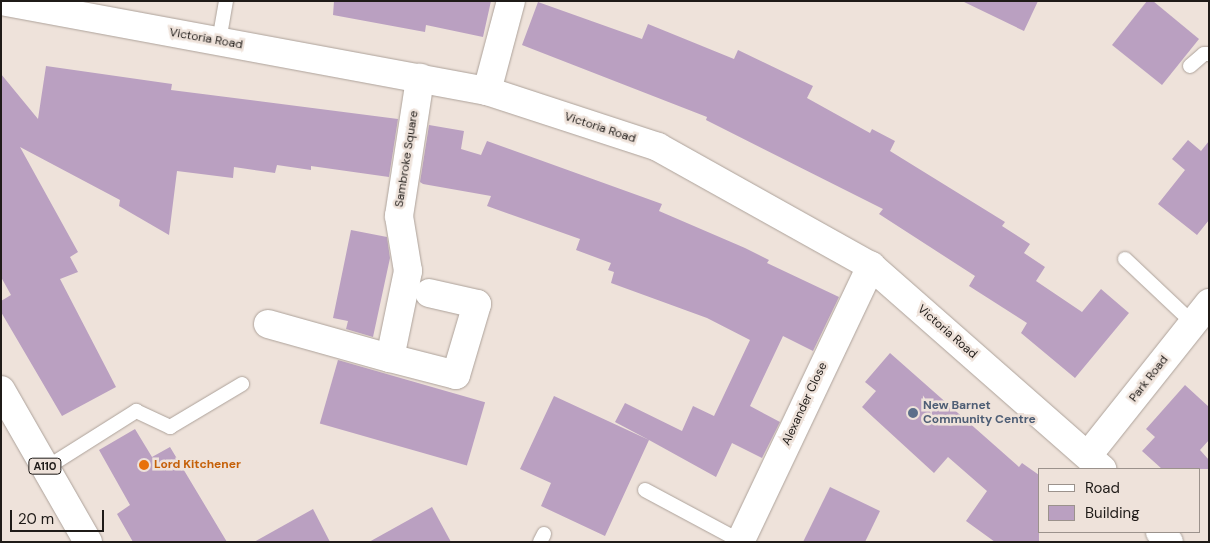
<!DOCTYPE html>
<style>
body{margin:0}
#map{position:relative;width:1210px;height:543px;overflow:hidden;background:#eee2da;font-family:"DM Sans",sans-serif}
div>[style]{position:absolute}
.building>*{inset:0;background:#baa0c1;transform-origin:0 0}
.roads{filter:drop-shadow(0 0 1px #ada29a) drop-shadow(0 0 1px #ada29a)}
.lane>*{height:14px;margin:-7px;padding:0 7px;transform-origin:7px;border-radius:7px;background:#fff}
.street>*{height:28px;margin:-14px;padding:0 14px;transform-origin:14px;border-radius:14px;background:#fff}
.primary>*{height:28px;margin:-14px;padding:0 14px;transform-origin:14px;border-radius:14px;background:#fff}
.dots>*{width:14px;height:14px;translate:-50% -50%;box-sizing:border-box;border:2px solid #eee2da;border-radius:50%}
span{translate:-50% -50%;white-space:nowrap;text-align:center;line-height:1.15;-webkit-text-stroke:5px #eee2da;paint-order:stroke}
.shield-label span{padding:1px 4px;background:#eee2da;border:1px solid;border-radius:4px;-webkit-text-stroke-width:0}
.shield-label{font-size:11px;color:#1f1b18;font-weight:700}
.street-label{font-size:12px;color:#1f1b18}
.service-label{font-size:12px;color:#4e5e75;font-weight:700}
.left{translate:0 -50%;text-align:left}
.food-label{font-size:12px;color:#c56008;font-weight:700}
.frame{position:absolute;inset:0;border:2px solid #1f1b18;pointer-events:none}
.legend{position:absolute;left:1038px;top:468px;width:162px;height:65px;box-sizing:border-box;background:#eee2da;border:1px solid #9b928c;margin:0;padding:6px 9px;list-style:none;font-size:15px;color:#1f1b18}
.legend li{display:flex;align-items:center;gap:10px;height:25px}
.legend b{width:25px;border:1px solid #9b928c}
.scale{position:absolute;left:10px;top:510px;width:94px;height:22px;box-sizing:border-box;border:2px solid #1f1b18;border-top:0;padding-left:6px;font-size:15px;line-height:18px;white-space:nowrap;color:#1f1b18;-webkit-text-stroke:4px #eee2da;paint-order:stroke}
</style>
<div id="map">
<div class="building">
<div style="clip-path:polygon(334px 1px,491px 1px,483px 37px,426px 25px,425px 32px,333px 15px)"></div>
<div style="clip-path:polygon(962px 1px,1038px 1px,1024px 31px)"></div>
<div style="clip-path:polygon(1147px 1px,1153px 1px,1199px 39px,1162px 85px,1112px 45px)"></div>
<div style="clip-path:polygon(538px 2px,642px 39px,648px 24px,734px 59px,738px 50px,813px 86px,807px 98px,870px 133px,872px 129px,895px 141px,890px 151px,1005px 222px,1002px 226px,1030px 244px,1024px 253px,1045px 267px,1036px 281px,1082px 312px,1101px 289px,1129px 313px,1075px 378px,1021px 333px,1027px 323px,969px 286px,975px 276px,879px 214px,883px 209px,706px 120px,707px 117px,522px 45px)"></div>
<div style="clip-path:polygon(46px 66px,172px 84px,171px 90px,398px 119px,389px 177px,311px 166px,311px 170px,277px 165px,275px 173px,234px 167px,233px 178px,177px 171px,169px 235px,119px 206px,120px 200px,20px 147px,78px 252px,70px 257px,78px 272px,60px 279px,116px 387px,62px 416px,1px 312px,1px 301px,11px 295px,1px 277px,1px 74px,38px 119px)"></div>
<div style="clip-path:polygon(429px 125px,464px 131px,461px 149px,481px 155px,487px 141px,662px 204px,659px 211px,745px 248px,769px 260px,767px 263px,839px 297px,813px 351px,783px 336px,750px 406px,780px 422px,762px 458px,732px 443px,716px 477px,649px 440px,605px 536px,541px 506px,551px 483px,520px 469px,554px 396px,649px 440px,615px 422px,625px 403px,682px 431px,693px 406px,714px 416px,750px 340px,707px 318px,611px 283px,614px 272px,608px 270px,611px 263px,576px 250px,580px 239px,487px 206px,491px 196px,423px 184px,420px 182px)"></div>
<div style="clip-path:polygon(1188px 140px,1201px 151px,1209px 141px,1209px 220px,1197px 235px,1158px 204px,1185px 170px,1172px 159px)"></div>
<div style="clip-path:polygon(351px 230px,387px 237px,390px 258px,373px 337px,346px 329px,348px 321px,333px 318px)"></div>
<div style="clip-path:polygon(890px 353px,1019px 467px,1022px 463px,1039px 475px,1039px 542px,995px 542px,966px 521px,987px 491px,948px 457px,934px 473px,862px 407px,876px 391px,865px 382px)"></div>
<div style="left:338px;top:360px;width:153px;height:66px;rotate:16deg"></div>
<div style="clip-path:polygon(1185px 385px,1209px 407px,1209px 440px,1200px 450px,1209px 460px,1209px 469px,1162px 469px,1142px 451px,1155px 437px,1146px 429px)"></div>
<div style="clip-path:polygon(135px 429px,152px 457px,170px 447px,227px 542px,133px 542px,117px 514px,130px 505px,99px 450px)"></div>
<div style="clip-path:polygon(830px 487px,880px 511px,865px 542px,803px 542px)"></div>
<div style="clip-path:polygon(432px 507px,451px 542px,369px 542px)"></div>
<div style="clip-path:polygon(313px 509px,330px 542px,254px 542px)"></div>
</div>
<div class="roads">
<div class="lane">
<div style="left:219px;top:41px;width:41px;rotate:-80.1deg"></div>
<div style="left:1190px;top:66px;width:18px;rotate:-41deg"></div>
<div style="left:1204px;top:54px;width:5px"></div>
<div style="left:1125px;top:259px;width:93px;rotate:43.3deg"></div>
<div style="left:46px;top:468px;width:107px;rotate:-32.3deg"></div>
<div style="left:136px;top:411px;width:38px;rotate:25deg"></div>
<div style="left:170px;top:427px;width:84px;rotate:-30.8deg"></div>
<div style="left:645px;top:490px;width:108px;rotate:28.2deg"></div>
<div style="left:540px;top:542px;width:9px;rotate:-63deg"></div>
</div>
<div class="street">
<div style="left:1px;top:1px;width:494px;rotate:10.5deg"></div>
<div style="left:487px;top:91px;width:180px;rotate:18.1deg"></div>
<div style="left:658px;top:147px;width:244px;rotate:29.2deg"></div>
<div style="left:871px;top:266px;width:308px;rotate:41.3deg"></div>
<div style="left:487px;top:91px;width:93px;rotate:-75.1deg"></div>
<div style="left:268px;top:324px;width:127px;rotate:15.6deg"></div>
<div style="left:390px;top:358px;width:89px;rotate:-78.3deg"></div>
<div style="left:408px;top:271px;width:56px;rotate:-99.3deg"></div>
<div style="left:399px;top:216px;width:140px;rotate:-81.3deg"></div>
<div style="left:390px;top:358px;width:68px;rotate:14.4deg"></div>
<div style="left:456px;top:375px;width:74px;rotate:-73.5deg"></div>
<div style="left:477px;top:304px;width:49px;rotate:-167.1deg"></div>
<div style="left:1089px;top:454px;width:193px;rotate:-51.5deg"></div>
<div style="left:1160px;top:532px;width:13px;rotate:48deg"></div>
<div style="left:740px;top:542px;width:306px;rotate:-64.6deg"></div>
</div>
<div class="primary">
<div style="left:1px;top:390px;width:175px;rotate:60.2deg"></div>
</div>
</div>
<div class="dots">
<div style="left:913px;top:413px;background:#5c6f8a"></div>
<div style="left:144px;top:465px;background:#e8710a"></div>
</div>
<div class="shield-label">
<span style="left:45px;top:466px">A110</span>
</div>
<div class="street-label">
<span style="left:206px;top:39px;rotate:10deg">Victoria Road</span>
<span style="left:600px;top:128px;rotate:18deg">Victoria Road</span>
<span style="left:407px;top:159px;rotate:-81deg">Sambroke Square</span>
<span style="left:947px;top:332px;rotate:41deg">Victoria Road</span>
<span style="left:1149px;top:379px;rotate:-52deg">Park Road</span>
<span style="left:805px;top:404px;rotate:-65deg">Alexander Close</span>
</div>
<div class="service-label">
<span class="left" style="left:923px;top:413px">New Barnet<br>Community Centre</span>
</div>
<div class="food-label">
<span class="left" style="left:154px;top:465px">Lord Kitchener</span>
</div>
<div class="frame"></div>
<ul class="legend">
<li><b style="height:6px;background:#fff"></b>Road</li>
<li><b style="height:14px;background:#baa0c1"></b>Building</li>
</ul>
<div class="scale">20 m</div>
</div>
